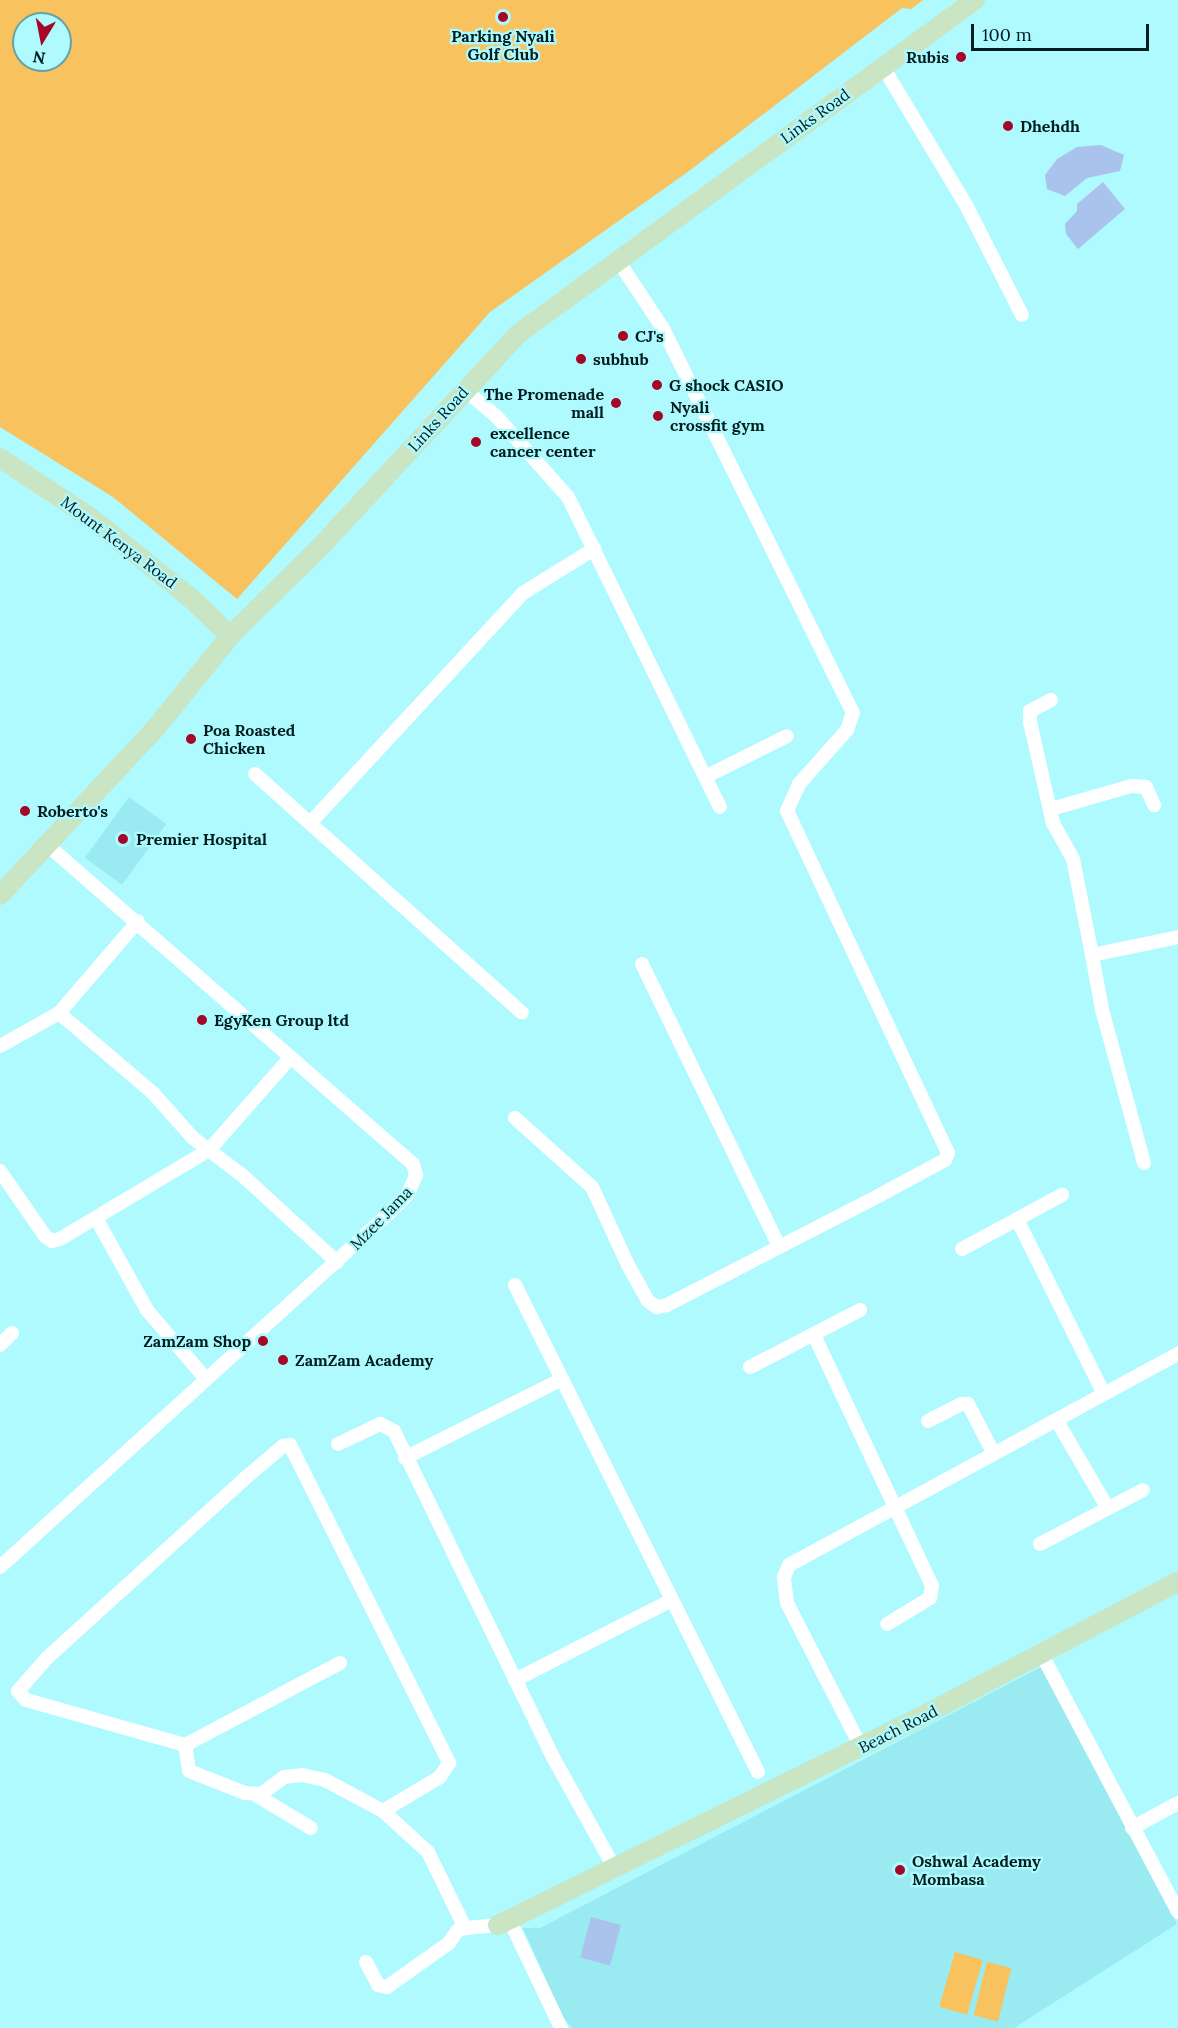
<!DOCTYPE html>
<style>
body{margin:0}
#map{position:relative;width:1178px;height:2028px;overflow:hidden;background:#aefafe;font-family:Lora,serif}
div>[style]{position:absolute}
.built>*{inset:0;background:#99ebf1;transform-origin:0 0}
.green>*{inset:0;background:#f8c25e;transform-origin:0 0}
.water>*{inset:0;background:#aac3ed;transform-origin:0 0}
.minor>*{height:14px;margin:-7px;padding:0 7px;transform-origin:7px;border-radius:7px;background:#fff}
.secondary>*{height:20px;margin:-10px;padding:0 10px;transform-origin:10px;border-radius:10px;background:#c9e5c4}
.dots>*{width:16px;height:16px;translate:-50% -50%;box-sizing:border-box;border:3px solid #aefafe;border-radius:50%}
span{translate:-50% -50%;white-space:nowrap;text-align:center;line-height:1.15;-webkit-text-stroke:4.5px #aefafe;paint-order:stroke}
.poi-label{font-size:16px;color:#001d1f;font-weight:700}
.right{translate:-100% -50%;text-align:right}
.left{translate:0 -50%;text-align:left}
.street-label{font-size:16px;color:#001d1f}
.north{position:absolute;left:12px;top:12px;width:60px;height:60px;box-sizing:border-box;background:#aefafe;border:2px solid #68a2a5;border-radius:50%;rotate:190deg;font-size:16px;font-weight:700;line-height:24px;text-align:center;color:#001d1f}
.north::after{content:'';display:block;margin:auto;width:21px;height:27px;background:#a40727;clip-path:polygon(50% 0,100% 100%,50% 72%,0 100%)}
.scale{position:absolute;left:971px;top:24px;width:178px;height:27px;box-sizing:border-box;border:3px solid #001d1f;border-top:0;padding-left:8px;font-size:18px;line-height:21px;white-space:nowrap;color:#001d1f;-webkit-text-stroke:4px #aefafe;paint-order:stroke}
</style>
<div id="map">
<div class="built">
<div style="left:129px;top:797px;width:46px;height:75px;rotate:36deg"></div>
<div style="clip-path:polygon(1043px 1666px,1177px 1924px,1014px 2028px,572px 2028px,562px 2016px,523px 1928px,540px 1928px)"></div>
</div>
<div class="green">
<div style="clip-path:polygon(evenodd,0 0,923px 0,911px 9px,902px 8px,689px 171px,490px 312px,237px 599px,113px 497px,0 427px,0 0,24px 24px,60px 24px,60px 60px,24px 60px,24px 24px)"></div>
<div style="left:955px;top:1952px;width:29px;height:57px;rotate:16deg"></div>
<div style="left:987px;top:1962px;width:25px;height:55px;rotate:14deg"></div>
</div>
<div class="water">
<div style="clip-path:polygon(1101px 145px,1124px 155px,1120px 171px,1087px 178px,1065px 196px,1047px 189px,1045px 175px,1057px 159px,1077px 147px)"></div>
<div style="clip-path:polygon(1103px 182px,1125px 209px,1078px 249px,1066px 234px,1065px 224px,1077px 211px,1077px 204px)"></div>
<div style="left:591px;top:1917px;width:31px;height:42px;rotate:15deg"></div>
</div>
<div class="minor">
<div style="left:883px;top:67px;width:163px;rotate:59deg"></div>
<div style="left:967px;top:207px;width:121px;rotate:63deg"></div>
<div style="left:464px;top:389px;width:42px;rotate:40.2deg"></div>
<div style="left:496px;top:416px;width:108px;rotate:48.4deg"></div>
<div style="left:568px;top:497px;width:345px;rotate:63.9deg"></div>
<div style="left:1051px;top:700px;width:24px;rotate:152deg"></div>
<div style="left:1030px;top:711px;width:11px;rotate:90deg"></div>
<div style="left:1030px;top:722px;width:104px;rotate:77.2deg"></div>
<div style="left:1053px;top:823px;width:41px;rotate:60.9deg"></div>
<div style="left:1073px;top:859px;width:98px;rotate:78.8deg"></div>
<div style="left:255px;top:774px;width:358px;rotate:41.8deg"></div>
<div style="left:707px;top:776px;width:89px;rotate:-26.6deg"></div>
<div style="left:1051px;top:809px;width:83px;rotate:-16deg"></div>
<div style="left:1131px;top:786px;width:15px;rotate:4deg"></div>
<div style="left:1146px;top:787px;width:20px;rotate:66deg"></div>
<div style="left:311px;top:822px;width:312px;rotate:-47.2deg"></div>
<div style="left:523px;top:593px;width:84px;rotate:-31.8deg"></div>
<div style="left:642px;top:964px;width:314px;rotate:64.1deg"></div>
<div style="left:59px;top:1013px;width:123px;rotate:40.4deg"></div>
<div style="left:153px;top:1093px;width:60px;rotate:48.4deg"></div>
<div style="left:193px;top:1138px;width:61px;rotate:37.1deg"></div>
<div style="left:242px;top:1175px;width:129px;rotate:42.5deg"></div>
<div style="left:0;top:1046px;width:68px;rotate:-29.2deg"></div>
<div style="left:59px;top:1013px;width:121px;rotate:-49.3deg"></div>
<div style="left:515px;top:1118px;width:103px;rotate:41.9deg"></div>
<div style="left:592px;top:1187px;width:86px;rotate:65.2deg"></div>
<div style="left:628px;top:1265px;width:41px;rotate:60.9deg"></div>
<div style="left:648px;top:1301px;width:11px;rotate:34deg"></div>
<div style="left:657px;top:1307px;width:10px;rotate:-11deg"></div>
<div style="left:667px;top:1305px;width:240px;rotate:-27.3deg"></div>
<div style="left:880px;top:1195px;width:74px;rotate:-28.3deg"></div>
<div style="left:945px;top:1160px;width:8px;rotate:-67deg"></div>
<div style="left:948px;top:1153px;width:378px;rotate:-115.2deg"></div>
<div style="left:787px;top:811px;width:30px;rotate:-66deg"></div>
<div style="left:799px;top:784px;width:72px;rotate:-48.4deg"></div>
<div style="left:847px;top:730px;width:18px;rotate:-71deg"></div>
<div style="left:853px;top:713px;width:431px;rotate:-116.3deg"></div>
<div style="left:662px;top:327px;width:82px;rotate:-123.5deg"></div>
<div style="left:1144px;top:1163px;width:160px;rotate:-105.3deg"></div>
<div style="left:1102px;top:1009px;width:55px;rotate:-100.5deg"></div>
<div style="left:1092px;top:955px;width:88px;rotate:-11.8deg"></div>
<div style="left:0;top:1171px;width:79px;rotate:55.3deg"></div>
<div style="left:45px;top:1236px;width:9px;rotate:36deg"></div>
<div style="left:52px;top:1241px;width:8px;rotate:-14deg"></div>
<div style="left:60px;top:1239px;width:174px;rotate:-30.9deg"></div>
<div style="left:209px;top:1150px;width:123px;rotate:-48.6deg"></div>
<div style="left:1017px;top:1219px;width:195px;rotate:63.6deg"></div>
<div style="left:97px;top:1220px;width:103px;rotate:60.9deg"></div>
<div style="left:147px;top:1310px;width:91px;rotate:49.5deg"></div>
<div style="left:962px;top:1249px;width:114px;rotate:-28.4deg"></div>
<div style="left:515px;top:1285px;width:544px;rotate:63.48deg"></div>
<div style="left:814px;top:1335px;width:277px;rotate:64.8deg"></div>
<div style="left:932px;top:1586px;width:12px;rotate:99deg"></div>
<div style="left:930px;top:1598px;width:50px;rotate:148.8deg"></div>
<div style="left:0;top:1345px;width:17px;rotate:-45deg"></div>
<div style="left:750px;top:1367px;width:124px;rotate:-27.4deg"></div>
<div style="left:928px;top:1421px;width:37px;rotate:-27deg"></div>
<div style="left:961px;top:1404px;width:7px"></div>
<div style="left:968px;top:1404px;width:56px;rotate:62.5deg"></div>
<div style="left:1057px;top:1421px;width:99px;rotate:59.8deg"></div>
<div style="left:338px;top:1444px;width:47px;rotate:-25.5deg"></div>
<div style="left:380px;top:1424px;width:16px;rotate:27deg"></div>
<div style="left:394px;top:1431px;width:365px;rotate:64deg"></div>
<div style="left:554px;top:1759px;width:126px;rotate:61deg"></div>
<div style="left:405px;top:1458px;width:176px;rotate:-26.7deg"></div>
<div style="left:1040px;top:1544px;width:116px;rotate:-27.7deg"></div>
<div style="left:0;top:1567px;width:523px;rotate:-42.29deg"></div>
<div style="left:387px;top:1215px;width:30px;rotate:-45deg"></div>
<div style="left:408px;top:1194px;width:21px;rotate:-67deg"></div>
<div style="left:416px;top:1175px;width:11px;rotate:-105deg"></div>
<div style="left:413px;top:1164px;width:484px;rotate:-138.9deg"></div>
<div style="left:1041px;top:1653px;width:293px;rotate:62.1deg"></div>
<div style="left:340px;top:1663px;width:175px;rotate:152.1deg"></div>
<div style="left:185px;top:1745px;width:165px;rotate:-164.2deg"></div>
<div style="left:26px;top:1700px;width:12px;rotate:-132deg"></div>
<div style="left:18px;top:1691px;width:45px;rotate:-48.6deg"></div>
<div style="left:48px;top:1657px;width:265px;rotate:-42.2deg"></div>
<div style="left:244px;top:1479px;width:51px;rotate:-40.2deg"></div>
<div style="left:283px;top:1446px;width:7px;rotate:-8deg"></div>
<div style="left:290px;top:1445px;width:356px;rotate:63.4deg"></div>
<div style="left:449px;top:1763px;width:17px;rotate:123deg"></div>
<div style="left:440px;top:1777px;width:66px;rotate:149.2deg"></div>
<div style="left:515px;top:1680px;width:176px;rotate:-27deg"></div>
<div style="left:185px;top:1745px;width:26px;rotate:81deg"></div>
<div style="left:189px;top:1771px;width:60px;rotate:21.4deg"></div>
<div style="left:245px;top:1793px;width:16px;rotate:4deg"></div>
<div style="left:261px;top:1794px;width:29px;rotate:-36deg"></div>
<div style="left:284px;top:1777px;width:18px;rotate:-6deg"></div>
<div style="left:302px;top:1775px;width:24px;rotate:12deg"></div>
<div style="left:325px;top:1780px;width:66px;rotate:28.1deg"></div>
<div style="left:383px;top:1811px;width:61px;rotate:42.3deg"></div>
<div style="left:428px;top:1852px;width:85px;rotate:64deg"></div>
<div style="left:465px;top:1928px;width:33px;rotate:-5deg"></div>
<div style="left:861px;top:1747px;width:162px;rotate:-117.2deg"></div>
<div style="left:787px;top:1603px;width:26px;rotate:-97deg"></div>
<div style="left:784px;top:1577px;width:13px;rotate:-67deg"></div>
<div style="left:789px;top:1565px;width:443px;rotate:-28.5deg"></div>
<div style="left:256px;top:1795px;width:64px;rotate:31deg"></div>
<div style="left:1132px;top:1828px;width:52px;rotate:-28.5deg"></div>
<div style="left:510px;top:1921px;width:119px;rotate:64.5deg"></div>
<div style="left:366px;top:1962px;width:26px;rotate:62deg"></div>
<div style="left:378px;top:1985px;width:9px;rotate:13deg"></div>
<div style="left:387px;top:1987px;width:76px;rotate:-35.4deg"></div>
<div style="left:449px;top:1943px;width:14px;rotate:-56deg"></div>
<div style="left:457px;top:1931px;width:9px;rotate:-21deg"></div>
</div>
<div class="secondary">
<div style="left:0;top:458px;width:109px;rotate:33.4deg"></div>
<div style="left:91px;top:518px;width:131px;rotate:38.8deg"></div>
<div style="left:193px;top:600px;width:52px;rotate:44.2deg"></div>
<div style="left:0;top:895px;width:227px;rotate:-47deg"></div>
<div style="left:155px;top:729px;width:119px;rotate:-51.1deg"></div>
<div style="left:230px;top:636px;width:129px;rotate:-44.7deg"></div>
<div style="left:322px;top:545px;width:288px;rotate:-47.1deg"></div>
<div style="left:518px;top:334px;width:566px;rotate:-36.16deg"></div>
<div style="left:498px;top:1925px;width:458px;rotate:-26.2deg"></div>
<div style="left:909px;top:1723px;width:304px;rotate:-27.7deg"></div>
</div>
<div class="dots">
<div style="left:503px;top:17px;background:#a40727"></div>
<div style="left:961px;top:57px;background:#a40727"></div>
<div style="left:1008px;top:126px;background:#a40727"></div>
<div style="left:623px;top:336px;background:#a40727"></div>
<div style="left:581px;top:359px;background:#a40727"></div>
<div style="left:657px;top:385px;background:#a40727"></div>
<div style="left:616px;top:403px;background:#a40727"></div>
<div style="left:658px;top:416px;background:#a40727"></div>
<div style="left:476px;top:442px;background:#a40727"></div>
<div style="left:191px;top:739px;background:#a40727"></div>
<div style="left:25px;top:811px;background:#a40727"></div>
<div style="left:123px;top:839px;background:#a40727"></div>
<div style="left:202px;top:1020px;background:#a40727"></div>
<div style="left:263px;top:1341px;background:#a40727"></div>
<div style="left:283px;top:1360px;background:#a40727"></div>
<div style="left:900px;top:1870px;background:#a40727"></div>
</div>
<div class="poi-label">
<span style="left:503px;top:45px">Parking Nyali<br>Golf Club</span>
<span class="right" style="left:949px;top:57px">Rubis</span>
<span class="left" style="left:1020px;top:126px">Dhehdh</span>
<span class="left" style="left:635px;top:336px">CJ's</span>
<span class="left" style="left:593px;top:359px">subhub</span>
<span class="left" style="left:669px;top:385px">G shock CASIO</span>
<span class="right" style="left:604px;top:403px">The Promenade<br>mall</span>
<span class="left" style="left:670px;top:416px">Nyali<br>crossfit gym</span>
<span class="left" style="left:490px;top:442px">excellence<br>cancer center</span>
<span class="left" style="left:203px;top:739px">Poa Roasted<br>Chicken</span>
<span class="left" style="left:37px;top:811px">Roberto's</span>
<span class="left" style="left:136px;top:839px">Premier Hospital</span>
<span class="left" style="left:214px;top:1020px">EgyKen Group ltd</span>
<span class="right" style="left:251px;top:1341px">ZamZam Shop</span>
<span class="left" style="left:295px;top:1360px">ZamZam Academy</span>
<span class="left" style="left:912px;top:1870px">Oshwal Academy<br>Mombasa</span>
</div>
<div class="street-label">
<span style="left:815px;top:116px;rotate:-36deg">Links Road</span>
<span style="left:438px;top:419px;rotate:-48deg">Links Road</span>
<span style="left:119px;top:542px;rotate:37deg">Mount Kenya Road</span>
<span style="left:381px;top:1218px;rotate:-46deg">Mzee Jama</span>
<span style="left:898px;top:1729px;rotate:-27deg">Beach Road</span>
</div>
<div class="north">N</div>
<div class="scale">100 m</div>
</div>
